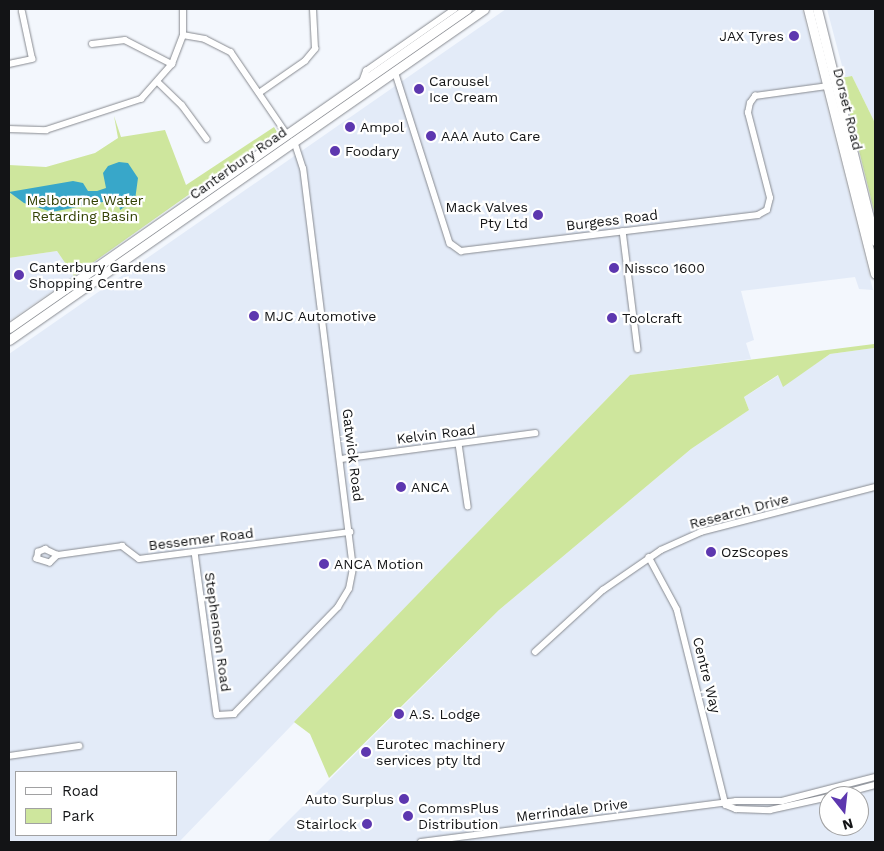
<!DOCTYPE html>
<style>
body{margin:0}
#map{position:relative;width:884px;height:851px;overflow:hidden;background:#f3f7fd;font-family:"Work Sans",sans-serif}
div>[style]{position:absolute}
.built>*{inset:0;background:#e3ebf8}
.green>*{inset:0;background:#cee69d}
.water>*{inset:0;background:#38a7c9}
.roads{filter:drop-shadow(0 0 1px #878a90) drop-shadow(0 0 1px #878a90)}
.street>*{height:5.5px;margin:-2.75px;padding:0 2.75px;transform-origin:2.75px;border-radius:2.75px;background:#fff}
.primary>*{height:9px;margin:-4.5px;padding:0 4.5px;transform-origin:4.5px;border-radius:4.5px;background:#fff}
.dots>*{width:14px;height:14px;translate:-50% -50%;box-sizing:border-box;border:2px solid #fff;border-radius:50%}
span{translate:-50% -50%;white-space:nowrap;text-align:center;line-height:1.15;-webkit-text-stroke:4.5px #fff;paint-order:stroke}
.poi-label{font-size:14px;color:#131416}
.right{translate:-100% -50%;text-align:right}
.left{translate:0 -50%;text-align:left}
.street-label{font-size:14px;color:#131416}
.park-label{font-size:14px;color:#324103}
.frame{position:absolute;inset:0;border:10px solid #131416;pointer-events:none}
.legend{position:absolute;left:15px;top:771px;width:162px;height:65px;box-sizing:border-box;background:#fff;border:1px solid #a1a1a2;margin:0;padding:6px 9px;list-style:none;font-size:15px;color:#131416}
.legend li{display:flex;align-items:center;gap:10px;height:25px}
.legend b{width:25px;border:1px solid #a1a1a2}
.north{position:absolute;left:819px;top:786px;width:50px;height:50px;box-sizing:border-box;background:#fff;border:1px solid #a1a1a2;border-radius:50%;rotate:164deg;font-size:14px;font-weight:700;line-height:20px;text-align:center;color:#131416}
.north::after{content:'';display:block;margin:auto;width:18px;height:22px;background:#5d37af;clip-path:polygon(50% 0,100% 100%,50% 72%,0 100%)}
</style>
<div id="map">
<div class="built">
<div style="clip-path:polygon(evenodd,506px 9px,802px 9px,873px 290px,859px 289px,855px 277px,741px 291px,754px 340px,746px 343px,751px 359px,630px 375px,179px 842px,9px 842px,9px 354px,506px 9px,16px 772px,176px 772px,176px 835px,16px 835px,16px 772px)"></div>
<div style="clip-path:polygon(827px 9px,875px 9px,875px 123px,852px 76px,845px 77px)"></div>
<div style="clip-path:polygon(57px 251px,74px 276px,9px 321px,9px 258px)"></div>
<div style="clip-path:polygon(evenodd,874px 348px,875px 842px,267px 842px,499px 610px,691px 449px,749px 410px,744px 397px,779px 375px,783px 386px,830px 354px,874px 348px,829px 796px,859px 796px,859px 826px,829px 826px,829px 796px)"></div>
</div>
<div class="green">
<div style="clip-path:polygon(852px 76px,875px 123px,875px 215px,841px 78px)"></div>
<div style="clip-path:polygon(114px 116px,121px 137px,165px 130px,186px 185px,274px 127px,277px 132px,74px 276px,57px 251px,9px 258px,9px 165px,46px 167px,95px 153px,118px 138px)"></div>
<div style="clip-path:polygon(874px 344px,874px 348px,830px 354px,783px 387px,778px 375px,744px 397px,749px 410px,691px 449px,499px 610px,329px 778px,310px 734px,294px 722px,630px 375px)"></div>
</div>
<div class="water">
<div style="clip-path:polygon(119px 162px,128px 163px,138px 178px,135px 200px,120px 210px,118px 199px,52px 212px,24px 203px,9px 192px,73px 181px,83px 183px,88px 191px,97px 191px,106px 188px,103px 173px,108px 166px)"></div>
</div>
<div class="roads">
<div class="street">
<div style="left:183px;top:35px;width:22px;rotate:10deg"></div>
<div style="left:205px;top:39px;width:29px;rotate:27deg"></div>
<div style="left:231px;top:52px;width:99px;rotate:55.7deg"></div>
<div style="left:92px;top:44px;width:33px;rotate:-7deg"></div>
<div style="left:125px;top:40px;width:53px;rotate:27.1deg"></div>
<div style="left:9px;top:64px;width:24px;rotate:-12deg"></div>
<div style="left:32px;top:59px;width:48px;rotate:-102deg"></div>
<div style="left:395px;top:71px;width:181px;rotate:72.3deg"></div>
<div style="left:450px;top:243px;width:14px;rotate:36deg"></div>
<div style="left:461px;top:251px;width:299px;rotate:-6.9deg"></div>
<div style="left:758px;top:215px;width:10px;rotate:-29deg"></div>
<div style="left:767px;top:210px;width:12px;rotate:-76deg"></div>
<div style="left:770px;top:198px;width:88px;rotate:-104.5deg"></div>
<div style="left:748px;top:113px;width:10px;rotate:-79deg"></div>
<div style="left:750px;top:103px;width:9px;rotate:-54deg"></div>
<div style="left:755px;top:96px;width:74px;rotate:-7.8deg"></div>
<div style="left:362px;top:82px;width:12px;rotate:-70deg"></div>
<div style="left:366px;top:71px;width:108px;rotate:-34.9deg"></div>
<div style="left:159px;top:83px;width:32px;rotate:44deg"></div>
<div style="left:182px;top:105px;width:42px;rotate:53.7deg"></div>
<div style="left:259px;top:93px;width:56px;rotate:-34.8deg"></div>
<div style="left:305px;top:61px;width:16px;rotate:-50deg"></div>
<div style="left:315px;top:49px;width:40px;rotate:-92.9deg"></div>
<div style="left:9px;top:129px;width:37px;rotate:2deg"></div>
<div style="left:46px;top:130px;width:100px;rotate:-18.1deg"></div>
<div style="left:141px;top:99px;width:47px;rotate:-48.5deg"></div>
<div style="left:172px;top:64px;width:31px;rotate:-69deg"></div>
<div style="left:183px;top:35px;width:26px;rotate:-90deg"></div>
<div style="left:623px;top:231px;width:119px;rotate:82.8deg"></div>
<div style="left:459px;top:444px;width:63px;rotate:81.7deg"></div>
<div style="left:341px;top:459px;width:196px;rotate:-7.6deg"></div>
<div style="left:195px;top:552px;width:164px;rotate:82.3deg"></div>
<div style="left:217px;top:715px;width:17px;rotate:-3deg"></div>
<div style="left:234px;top:714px;width:149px;rotate:-45.8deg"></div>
<div style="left:338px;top:607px;width:21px;rotate:-59deg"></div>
<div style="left:349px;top:589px;width:20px;rotate:-79deg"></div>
<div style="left:353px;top:569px;width:403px;rotate:-97.1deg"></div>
<div style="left:303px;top:169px;width:29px;rotate:-108deg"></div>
<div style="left:58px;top:555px;width:11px;rotate:135deg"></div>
<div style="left:50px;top:563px;width:14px;rotate:-163deg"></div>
<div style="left:37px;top:559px;width:7px;rotate:-82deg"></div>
<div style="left:38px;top:552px;width:8px;rotate:-23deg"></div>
<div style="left:45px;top:549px;width:14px;rotate:25deg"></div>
<div style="left:58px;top:555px;width:65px;rotate:-8deg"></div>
<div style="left:122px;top:546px;width:21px;rotate:37deg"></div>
<div style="left:139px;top:559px;width:213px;rotate:-7.3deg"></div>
<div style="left:649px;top:557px;width:59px;rotate:61.7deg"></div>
<div style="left:677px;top:609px;width:202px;rotate:76deg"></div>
<div style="left:535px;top:652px;width:92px;rotate:-42.4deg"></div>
<div style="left:603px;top:590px;width:70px;rotate:-34.6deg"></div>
<div style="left:661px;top:550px;width:44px;rotate:-24.2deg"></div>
<div style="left:701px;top:532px;width:180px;rotate:-14.5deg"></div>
<div style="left:9px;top:756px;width:71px;rotate:-8.1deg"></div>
<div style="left:834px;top:796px;width:42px;rotate:-15deg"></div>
<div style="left:726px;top:805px;width:11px;rotate:22deg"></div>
<div style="left:736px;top:809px;width:34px;rotate:2deg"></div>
<div style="left:770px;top:810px;width:60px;rotate:-12.4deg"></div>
<div style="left:421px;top:842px;width:318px;rotate:-7.4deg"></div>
<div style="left:736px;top:801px;width:46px"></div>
<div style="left:782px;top:801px;width:96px;rotate:-14.5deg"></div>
</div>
<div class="primary">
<div style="left:808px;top:9px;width:273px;rotate:75.8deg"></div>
<div style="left:817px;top:9px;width:239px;rotate:76deg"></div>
<div style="left:9px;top:328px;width:558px;rotate:-34.86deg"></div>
<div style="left:9px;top:340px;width:579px;rotate:-34.87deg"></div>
</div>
</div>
<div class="dots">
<div style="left:794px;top:36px;background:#5d37af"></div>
<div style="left:419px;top:89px;background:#5d37af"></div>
<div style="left:350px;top:127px;background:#5d37af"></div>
<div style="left:431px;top:136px;background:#5d37af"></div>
<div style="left:335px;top:151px;background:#5d37af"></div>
<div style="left:538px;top:215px;background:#5d37af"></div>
<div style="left:614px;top:268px;background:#5d37af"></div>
<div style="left:19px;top:275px;background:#5d37af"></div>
<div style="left:254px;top:316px;background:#5d37af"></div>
<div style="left:612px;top:318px;background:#5d37af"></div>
<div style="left:401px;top:487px;background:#5d37af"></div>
<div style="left:711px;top:552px;background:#5d37af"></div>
<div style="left:324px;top:564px;background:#5d37af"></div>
<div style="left:399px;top:714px;background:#5d37af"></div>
<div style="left:366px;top:752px;background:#5d37af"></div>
<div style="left:404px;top:799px;background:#5d37af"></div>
<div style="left:408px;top:816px;background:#5d37af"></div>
<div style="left:367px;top:824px;background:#5d37af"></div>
</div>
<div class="poi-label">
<span class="right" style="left:784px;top:36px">JAX Tyres</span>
<span class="left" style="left:429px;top:89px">Carousel<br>Ice Cream</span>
<span class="left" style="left:360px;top:127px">Ampol</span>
<span class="left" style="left:441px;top:136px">AAA Auto Care</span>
<span class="left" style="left:345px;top:151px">Foodary</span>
<span class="right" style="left:528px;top:215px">Mack Valves<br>Pty Ltd</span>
<span class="left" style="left:29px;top:275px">Canterbury Gardens<br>Shopping Centre</span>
<span class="left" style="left:624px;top:268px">Nissco 1600</span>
<span class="left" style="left:264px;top:316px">MJC Automotive</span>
<span class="left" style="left:622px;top:318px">Toolcraft</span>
<span class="left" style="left:411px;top:487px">ANCA</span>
<span class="left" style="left:721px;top:552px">OzScopes</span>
<span class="left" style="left:334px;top:564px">ANCA Motion</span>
<span class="left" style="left:409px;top:714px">A.S. Lodge</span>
<span class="left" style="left:376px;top:752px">Eurotec machinery<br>services pty ltd</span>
<span class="right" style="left:394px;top:799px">Auto Surplus</span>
<span class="left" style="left:418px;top:816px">CommsPlus<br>Distribution</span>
<span class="right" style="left:357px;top:824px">Stairlock</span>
</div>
<div class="street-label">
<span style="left:848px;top:109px;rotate:76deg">Dorset Road</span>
<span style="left:238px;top:163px;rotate:-35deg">Canterbury Road</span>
<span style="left:612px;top:220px;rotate:-7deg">Burgess Road</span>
<span style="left:436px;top:434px;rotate:-7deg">Kelvin Road</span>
<span style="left:353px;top:455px;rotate:83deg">Gatwick Road</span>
<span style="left:739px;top:511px;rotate:-15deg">Research Drive</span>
<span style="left:201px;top:539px;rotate:-7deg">Bessemer Road</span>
<span style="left:218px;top:632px;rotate:82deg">Stephenson Road</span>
<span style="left:707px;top:675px;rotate:76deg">Centre Way</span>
<span style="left:572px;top:810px;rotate:-7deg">Merrindale Drive</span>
</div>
<div class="park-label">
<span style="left:85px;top:208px">Melbourne Water<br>Retarding Basin</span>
</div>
<div class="frame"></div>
<ul class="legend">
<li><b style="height:6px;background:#fff"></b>Road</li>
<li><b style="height:14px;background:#cee69d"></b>Park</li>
</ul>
<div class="north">N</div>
</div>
